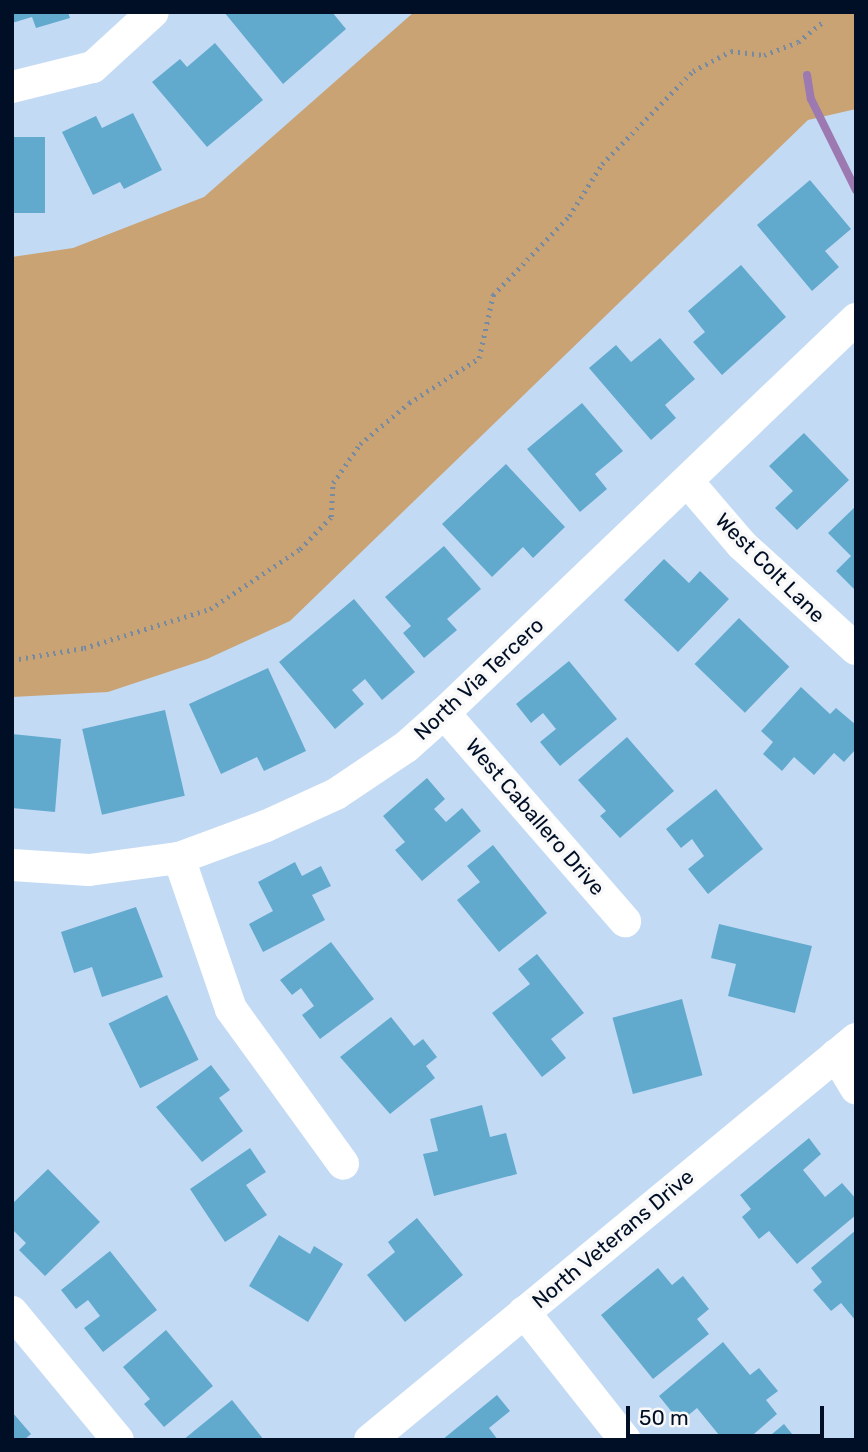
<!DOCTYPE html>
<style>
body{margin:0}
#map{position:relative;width:868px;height:1452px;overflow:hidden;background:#c3daf4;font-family:Rubik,sans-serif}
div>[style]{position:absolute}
.green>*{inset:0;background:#c9a374}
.stream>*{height:8px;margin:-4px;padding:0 4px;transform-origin:4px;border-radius:4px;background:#9c79b1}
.building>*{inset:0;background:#61aace;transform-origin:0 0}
.path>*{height:4.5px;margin-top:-2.25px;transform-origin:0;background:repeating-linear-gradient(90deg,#768aa2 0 2px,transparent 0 7px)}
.minor>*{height:32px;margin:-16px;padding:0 16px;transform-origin:16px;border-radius:16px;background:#fff}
span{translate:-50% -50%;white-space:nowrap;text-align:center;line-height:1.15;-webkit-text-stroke:7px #f8f8f8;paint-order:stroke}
.street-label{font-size:21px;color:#000f25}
.frame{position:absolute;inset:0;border:14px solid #000f25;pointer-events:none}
.scale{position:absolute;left:626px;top:1406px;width:198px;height:32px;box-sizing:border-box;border:4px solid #000f25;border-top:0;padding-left:9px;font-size:21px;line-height:24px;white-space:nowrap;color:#000f25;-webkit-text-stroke:5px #f8f8f8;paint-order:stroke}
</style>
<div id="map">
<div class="green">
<div style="clip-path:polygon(414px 12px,856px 12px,856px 109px,808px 120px,290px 621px,207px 659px,108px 692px,12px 697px,12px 257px,73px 248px,204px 197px)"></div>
</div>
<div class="stream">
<div style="left:807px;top:75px;width:24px;rotate:81deg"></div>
<div style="left:811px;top:99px;width:102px;rotate:63.7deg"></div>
</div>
<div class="building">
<div style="clip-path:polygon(12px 12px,68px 12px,70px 18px,36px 28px,32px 17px,12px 23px)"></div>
<div style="clip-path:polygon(224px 12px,332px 12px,346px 29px,283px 84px)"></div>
<div style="clip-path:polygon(215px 43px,263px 100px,207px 147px,152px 82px,180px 59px,187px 67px)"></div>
<div style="clip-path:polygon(133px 113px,162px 170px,124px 189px,120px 182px,93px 195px,62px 132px,96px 116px,102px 128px)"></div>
<div style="left:12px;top:137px;width:33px;height:76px"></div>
<div style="clip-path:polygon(810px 180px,851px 229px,825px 251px,839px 267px,812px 291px,757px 225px)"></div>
<div style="clip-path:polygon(741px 265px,786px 317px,722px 375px,693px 342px,705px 332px,688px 311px)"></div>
<div style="clip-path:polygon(660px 338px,695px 379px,665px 405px,676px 418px,651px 440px,589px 368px,616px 345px,631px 362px)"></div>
<div style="clip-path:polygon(582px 403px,623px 451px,595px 474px,607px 489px,580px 512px,527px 449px)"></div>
<div style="clip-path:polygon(804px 433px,849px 480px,797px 530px,775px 508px,793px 491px,769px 466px)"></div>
<div style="clip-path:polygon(506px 464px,565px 527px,533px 558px,523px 547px,492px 577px,442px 524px)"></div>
<div style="clip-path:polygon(856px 506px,856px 591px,836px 571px,851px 556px,828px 533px)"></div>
<div style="clip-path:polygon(444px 546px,481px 589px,447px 619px,457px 630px,424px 658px,403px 633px,411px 626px,385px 597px)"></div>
<div style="clip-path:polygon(664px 559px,689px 583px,700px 571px,729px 599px,678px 652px,624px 600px)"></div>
<div style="clip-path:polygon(354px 599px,415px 672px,382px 700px,365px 679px,352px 690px,364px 704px,335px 729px,279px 662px)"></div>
<div style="left:739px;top:618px;width:70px;height:64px;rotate:44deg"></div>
<div style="clip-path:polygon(569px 661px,617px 719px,560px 766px,540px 742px,556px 729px,543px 713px,531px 723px,516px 704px)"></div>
<div style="clip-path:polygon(268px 668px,306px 751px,264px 771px,257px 757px,221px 774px,189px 704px)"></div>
<div style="clip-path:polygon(801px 687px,830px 714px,836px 708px,856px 725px,856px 749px,844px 762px,834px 753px,814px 775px,794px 757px,782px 771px,763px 754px,773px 742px,761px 731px)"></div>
<div style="left:165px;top:710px;width:88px;height:85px;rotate:77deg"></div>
<div style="clip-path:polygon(12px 734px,61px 739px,55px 812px,12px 808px)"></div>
<div style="clip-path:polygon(627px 737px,674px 791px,620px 838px,600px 816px,606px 811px,578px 780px)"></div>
<div style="clip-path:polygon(427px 778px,445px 799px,434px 809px,446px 822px,462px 808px,481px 831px,422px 881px,395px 850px,405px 842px,383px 816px)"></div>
<div style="clip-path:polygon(716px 789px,763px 849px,708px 894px,688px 869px,704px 856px,692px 839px,681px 848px,666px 829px)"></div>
<div style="clip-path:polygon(493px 845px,547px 913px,499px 952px,457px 900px,480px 882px,467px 866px)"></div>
<div style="clip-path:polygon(295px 862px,302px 876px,321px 866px,331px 886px,312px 895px,325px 920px,263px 952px,249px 924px,273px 911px,258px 882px)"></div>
<div style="clip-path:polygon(136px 907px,163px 977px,102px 997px,92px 967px,74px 973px,61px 932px)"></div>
<div style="clip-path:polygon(719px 924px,812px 946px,795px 1013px,728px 996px,736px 964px,711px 958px)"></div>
<div style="clip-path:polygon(331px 942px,374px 999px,320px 1039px,302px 1015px,314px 1006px,301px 988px,292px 995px,280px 980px)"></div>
<div style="clip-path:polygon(537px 954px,584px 1013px,551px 1039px,566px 1058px,542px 1077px,492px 1013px,530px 984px,518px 969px)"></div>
<div style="left:167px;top:995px;width:72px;height:65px;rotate:64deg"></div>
<div style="left:682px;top:999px;width:79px;height:72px;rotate:75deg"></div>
<div style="clip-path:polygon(391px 1017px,414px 1046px,423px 1039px,437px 1057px,426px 1066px,435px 1078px,390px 1114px,340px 1057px)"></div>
<div style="clip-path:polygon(211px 1065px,230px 1090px,219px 1098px,243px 1131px,202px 1162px,156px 1107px)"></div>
<div style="clip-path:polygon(482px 1105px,490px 1137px,506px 1133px,517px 1174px,434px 1196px,423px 1154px,438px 1151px,430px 1119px)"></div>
<div style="clip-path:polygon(809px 1138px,821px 1154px,803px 1170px,825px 1197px,842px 1183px,856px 1199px,856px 1215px,797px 1264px,769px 1231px,759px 1239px,742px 1217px,751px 1209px,740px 1195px)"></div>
<div style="clip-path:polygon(250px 1148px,266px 1172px,246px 1185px,267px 1215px,225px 1242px,190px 1189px)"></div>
<div style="clip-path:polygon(48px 1169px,100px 1222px,45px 1276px,19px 1250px,26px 1243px,12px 1229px,12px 1204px)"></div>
<div style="clip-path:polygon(417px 1218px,463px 1275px,405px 1322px,367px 1275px,395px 1252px,388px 1242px)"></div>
<div style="clip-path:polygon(856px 1230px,856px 1321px,841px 1303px,831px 1311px,813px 1290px,822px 1282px,811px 1268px)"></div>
<div style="clip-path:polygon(279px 1235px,310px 1254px,314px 1246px,343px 1264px,308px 1322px,249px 1286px)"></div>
<div style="clip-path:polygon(110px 1251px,157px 1310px,103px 1352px,84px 1328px,100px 1316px,88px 1300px,76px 1309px,61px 1290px)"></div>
<div style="clip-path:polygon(658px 1268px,672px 1285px,683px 1276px,709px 1309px,697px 1319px,709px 1334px,653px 1379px,601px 1315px)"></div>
<div style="clip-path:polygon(166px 1330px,213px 1386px,164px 1427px,144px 1404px,150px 1399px,123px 1367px)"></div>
<div style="clip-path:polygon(723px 1342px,750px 1375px,759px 1368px,778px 1391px,766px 1400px,777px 1414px,747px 1440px,713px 1440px,719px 1435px,697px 1408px,680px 1422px,659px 1396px)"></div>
<div style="clip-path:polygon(497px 1395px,510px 1411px,489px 1428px,498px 1440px,442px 1440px)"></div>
<div style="clip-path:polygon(232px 1400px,264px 1440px,183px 1440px)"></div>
<div style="clip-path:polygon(12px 1412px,31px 1434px,24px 1440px,12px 1440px)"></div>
<div style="clip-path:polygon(784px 1424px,797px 1440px,765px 1440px)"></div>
</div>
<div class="path">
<div style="left:12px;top:660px;width:73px;rotate:-9.5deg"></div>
<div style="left:84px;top:648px;width:132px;rotate:-17.2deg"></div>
<div style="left:210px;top:609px;width:108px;rotate:-33.7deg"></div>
<div style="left:300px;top:549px;width:45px;rotate:-45.9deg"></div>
<div style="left:331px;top:517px;width:34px;rotate:-87deg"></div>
<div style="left:333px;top:483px;width:47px;rotate:-55.3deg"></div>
<div style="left:360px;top:444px;width:64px;rotate:-39.9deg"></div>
<div style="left:409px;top:403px;width:83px;rotate:-32.7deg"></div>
<div style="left:479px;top:358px;width:65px;rotate:-77.5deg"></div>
<div style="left:493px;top:295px;width:110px;rotate:-46.1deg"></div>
<div style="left:569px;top:216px;width:62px;rotate:-57.6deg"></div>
<div style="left:602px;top:164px;width:130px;rotate:-45.6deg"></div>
<div style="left:693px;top:71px;width:43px;rotate:-27.8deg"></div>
<div style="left:731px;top:51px;width:33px;rotate:7deg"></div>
<div style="left:764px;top:55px;width:36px;rotate:-21deg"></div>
<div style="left:798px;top:42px;width:33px;rotate:-39deg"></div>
</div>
<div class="minor">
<div style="left:12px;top:87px;width:83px;rotate:-13.9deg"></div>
<div style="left:93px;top:67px;width:81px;rotate:-42.5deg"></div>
<div style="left:688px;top:482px;width:83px;rotate:49.4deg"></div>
<div style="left:742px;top:545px;width:154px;rotate:42.4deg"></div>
<div style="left:444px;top:713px;width:276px;rotate:49deg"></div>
<div style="left:179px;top:858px;width:160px;rotate:71deg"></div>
<div style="left:231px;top:1009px;width:191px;rotate:54.1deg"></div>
<div style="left:12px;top:865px;width:77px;rotate:3.7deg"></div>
<div style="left:89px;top:870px;width:91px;rotate:-7.6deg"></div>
<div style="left:179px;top:858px;width:93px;rotate:-20.2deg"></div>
<div style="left:266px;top:826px;width:77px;rotate:-24.6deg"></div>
<div style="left:336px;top:794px;width:84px;rotate:-33.9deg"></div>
<div style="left:406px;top:747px;width:51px;rotate:-41.8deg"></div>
<div style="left:444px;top:713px;width:570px;rotate:-43.72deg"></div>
<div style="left:836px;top:1055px;width:39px;rotate:59deg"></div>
<div style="left:12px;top:1312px;width:166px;rotate:50.4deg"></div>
<div style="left:524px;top:1312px;width:163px;rotate:51.7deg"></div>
<div style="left:370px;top:1440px;width:630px;rotate:-39.53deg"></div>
</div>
<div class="street-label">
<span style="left:770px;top:568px;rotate:45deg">West Colt Lane</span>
<span style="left:479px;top:679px;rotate:-43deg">North Via Tercero</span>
<span style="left:535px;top:817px;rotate:49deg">West Caballero Drive</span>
<span style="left:613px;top:1239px;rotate:-40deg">North Veterans Drive</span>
</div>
<div class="frame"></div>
<div class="scale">50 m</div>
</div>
